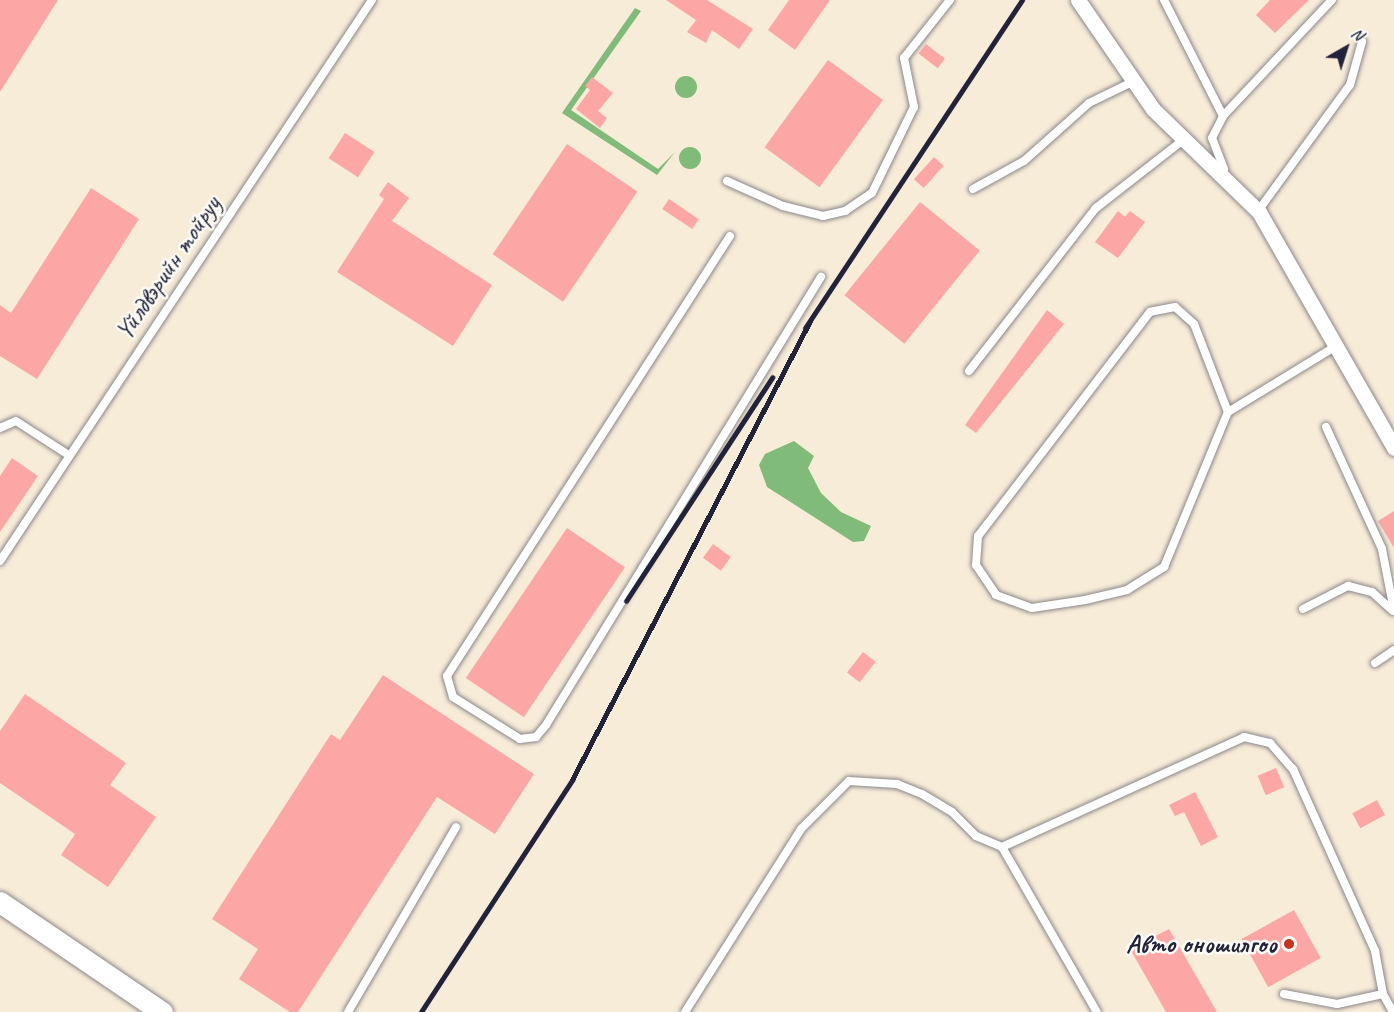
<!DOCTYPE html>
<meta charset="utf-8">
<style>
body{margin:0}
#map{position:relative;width:1394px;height:1012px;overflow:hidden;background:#f7ecd8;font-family:Caveat,sans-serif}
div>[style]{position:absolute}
.forest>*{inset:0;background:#80bb79}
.round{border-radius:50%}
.building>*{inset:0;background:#fca7a6;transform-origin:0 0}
.roads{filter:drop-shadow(0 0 2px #8c878a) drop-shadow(0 0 2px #8c878a)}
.lane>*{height:8px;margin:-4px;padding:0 4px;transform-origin:4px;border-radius:4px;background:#fff}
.street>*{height:15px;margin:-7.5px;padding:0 7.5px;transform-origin:7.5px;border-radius:7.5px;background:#fff}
.secondary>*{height:21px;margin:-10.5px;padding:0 10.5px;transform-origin:10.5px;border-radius:10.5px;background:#fff}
.rail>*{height:4.5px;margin:-2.25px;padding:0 2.25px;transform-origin:2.25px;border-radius:2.25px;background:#22223b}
.dots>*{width:16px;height:16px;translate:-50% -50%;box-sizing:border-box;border:3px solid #fdfcf7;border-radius:50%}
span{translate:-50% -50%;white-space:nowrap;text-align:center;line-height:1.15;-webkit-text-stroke:5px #fdfcf7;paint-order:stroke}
.street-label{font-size:26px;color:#22223b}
.poi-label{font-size:26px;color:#22223b;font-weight:700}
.right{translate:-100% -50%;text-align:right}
.north{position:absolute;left:1316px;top:18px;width:60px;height:60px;-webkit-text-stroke:4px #fdfcf7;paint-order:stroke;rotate:39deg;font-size:16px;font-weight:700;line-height:24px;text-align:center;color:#22223b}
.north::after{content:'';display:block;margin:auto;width:21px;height:27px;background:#22223b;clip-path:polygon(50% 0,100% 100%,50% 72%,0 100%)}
</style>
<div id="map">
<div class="forest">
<div style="clip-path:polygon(635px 8px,641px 11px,571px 110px,658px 169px,675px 152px,657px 175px,562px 113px)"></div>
<div class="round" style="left:675px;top:76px;width:22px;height:22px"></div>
<div class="round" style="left:679px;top:147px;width:22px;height:22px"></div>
<div style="clip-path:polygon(794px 441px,814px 456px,808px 468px,821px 493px,841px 512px,871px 526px,864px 541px,853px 542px,767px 487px,759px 465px,765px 454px)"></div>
</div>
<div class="building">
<div style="clip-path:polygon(0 0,58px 0,0 92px)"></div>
<div style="clip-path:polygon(666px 0,707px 0,753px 29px,739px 49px,712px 30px,706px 43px,687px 32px,696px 20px)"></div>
<div style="clip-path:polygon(789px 0,830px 0,795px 50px,768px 30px)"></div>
<div style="clip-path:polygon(1270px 0,1309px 0,1275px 33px,1256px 15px)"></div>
<div style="left:926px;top:44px;width:24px;height:12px;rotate:38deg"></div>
<div style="left:828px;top:60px;width:68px;height:108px;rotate:36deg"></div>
<div style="clip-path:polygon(592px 77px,613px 93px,598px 111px,607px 118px,600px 128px,576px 109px,590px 90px,585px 86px)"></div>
<div style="left:345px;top:133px;width:35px;height:30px;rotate:33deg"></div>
<div style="left:567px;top:144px;width:85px;height:133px;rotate:34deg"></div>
<div style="left:934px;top:157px;width:13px;height:30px;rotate:42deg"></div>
<div style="clip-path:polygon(388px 182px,409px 198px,392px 221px,492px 285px,453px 346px,337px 272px,384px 199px,379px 195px)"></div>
<div style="clip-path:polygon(91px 188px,139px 219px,37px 379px,0 356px,0 305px,11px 313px)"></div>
<div style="left:669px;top:199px;width:36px;height:12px;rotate:34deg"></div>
<div style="left:920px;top:202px;width:77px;height:120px;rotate:39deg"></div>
<div style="clip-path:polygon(1118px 211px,1125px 217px,1130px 211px,1145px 222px,1118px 258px,1095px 242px)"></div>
<div style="clip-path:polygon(1047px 310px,1064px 324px,976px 433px,965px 425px)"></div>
<div style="clip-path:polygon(12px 458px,38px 476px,0 532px,0 476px)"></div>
<div style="clip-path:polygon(1394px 511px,1394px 548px,1378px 521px)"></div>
<div style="left:567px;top:528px;width:70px;height:181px;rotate:34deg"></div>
<div style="left:713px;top:544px;width:22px;height:17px;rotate:36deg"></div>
<div style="left:863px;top:652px;width:16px;height:26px;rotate:38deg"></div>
<div style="clip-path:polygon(383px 675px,534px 774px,495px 834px,437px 797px,298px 1012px,290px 1012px,239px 979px,258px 949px,212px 919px,331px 734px,340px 740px)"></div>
<div style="clip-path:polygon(25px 694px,126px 763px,110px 785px,156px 817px,108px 887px,61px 855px,75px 834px,0 783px,0 731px)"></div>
<div style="left:1276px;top:768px;width:21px;height:20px;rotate:67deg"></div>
<div style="clip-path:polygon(1195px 792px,1218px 837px,1201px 846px,1184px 812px,1175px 816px,1169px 805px)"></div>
<div style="left:1377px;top:800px;width:17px;height:28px;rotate:62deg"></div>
<div style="left:1294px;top:910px;width:55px;height:60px;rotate:61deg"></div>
<div style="clip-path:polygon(1169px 929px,1217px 1012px,1166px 1012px,1130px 949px)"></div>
</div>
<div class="roads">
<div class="lane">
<div style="left:1164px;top:0;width:130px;rotate:63deg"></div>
<div style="left:1224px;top:169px;width:33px;rotate:-111deg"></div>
<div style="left:1212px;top:138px;width:25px;rotate:-63deg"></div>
<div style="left:1223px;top:116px;width:159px;rotate:-46.8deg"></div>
<div style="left:727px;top:181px;width:61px;rotate:24.1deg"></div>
<div style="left:783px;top:206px;width:41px;rotate:14deg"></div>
<div style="left:823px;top:216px;width:23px;rotate:-13deg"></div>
<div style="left:845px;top:211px;width:32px;rotate:-34deg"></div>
<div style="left:872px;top:193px;width:96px;rotate:-64deg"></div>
<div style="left:914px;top:107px;width:50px;rotate:-101.5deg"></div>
<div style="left:904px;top:58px;width:74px;rotate:-51.6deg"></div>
<div style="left:973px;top:189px;width:58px;rotate:-28.8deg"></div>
<div style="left:1024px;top:161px;width:87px;rotate:-41.7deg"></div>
<div style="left:1089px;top:103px;width:46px;rotate:-26deg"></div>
<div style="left:1258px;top:211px;width:156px;rotate:-53.9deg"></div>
<div style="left:1350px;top:85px;width:45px;rotate:-74.4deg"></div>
<div style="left:730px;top:236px;width:523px;rotate:122.75deg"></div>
<div style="left:447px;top:676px;width:22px;rotate:74deg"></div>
<div style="left:453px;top:697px;width:79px;rotate:32.1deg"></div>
<div style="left:520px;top:739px;width:16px;rotate:-7deg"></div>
<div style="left:536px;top:737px;width:16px;rotate:-50deg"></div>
<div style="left:546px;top:725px;width:526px;rotate:-58.46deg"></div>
<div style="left:969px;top:371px;width:207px;rotate:-52.1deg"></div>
<div style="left:1096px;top:208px;width:110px;rotate:-38deg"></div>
<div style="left:1228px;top:412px;width:94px;rotate:-111.1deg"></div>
<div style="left:1194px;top:324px;width:25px;rotate:-138deg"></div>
<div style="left:1175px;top:307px;width:25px;rotate:169deg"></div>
<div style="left:1150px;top:312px;width:282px;rotate:127.5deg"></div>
<div style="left:978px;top:536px;width:29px;rotate:94deg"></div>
<div style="left:976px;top:565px;width:36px;rotate:56deg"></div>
<div style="left:996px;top:595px;width:38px;rotate:20deg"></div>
<div style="left:1032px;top:608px;width:54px;rotate:-8.6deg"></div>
<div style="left:1085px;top:600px;width:43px;rotate:-13.4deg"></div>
<div style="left:1127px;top:590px;width:44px;rotate:-31.9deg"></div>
<div style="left:1164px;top:567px;width:168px;rotate:-67.6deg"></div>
<div style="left:1228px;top:412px;width:127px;rotate:-31.4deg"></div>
<div style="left:1326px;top:427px;width:134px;rotate:65.3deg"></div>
<div style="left:1382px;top:549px;width:63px;rotate:79deg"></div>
<div style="left:0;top:428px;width:17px;rotate:-24deg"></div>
<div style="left:16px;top:421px;width:61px;rotate:32.9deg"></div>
<div style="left:0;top:561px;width:673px;rotate:-56.45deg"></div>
<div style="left:1303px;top:609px;width:51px;rotate:-27.1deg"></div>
<div style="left:1348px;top:586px;width:25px;rotate:14deg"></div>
<div style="left:1372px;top:592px;width:28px;rotate:42deg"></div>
<div style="left:1375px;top:663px;width:23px;rotate:-34deg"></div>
<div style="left:1002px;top:847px;width:190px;rotate:60.1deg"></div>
<div style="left:1284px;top:994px;width:54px;rotate:10.7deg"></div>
<div style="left:1337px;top:1004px;width:47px;rotate:-12.3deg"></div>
<div style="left:348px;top:1012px;width:214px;rotate:-59.7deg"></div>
<div style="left:685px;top:1012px;width:217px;rotate:-57.6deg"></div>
<div style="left:801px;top:829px;width:68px;rotate:-45deg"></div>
<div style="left:849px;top:781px;width:48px;rotate:3.6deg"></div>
<div style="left:897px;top:784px;width:27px;rotate:22deg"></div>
<div style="left:922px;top:794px;width:35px;rotate:31deg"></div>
<div style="left:952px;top:812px;width:34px;rotate:45deg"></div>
<div style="left:976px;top:836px;width:28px;rotate:23deg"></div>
<div style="left:1002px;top:847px;width:266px;rotate:-24.4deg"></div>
<div style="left:1244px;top:737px;width:27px;rotate:13deg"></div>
<div style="left:1270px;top:743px;width:35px;rotate:49deg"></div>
<div style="left:1293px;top:769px;width:200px;rotate:65.7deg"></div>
<div style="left:1375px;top:951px;width:44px;rotate:79.5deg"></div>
<div style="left:1383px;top:994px;width:21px;rotate:61deg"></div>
</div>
<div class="street">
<div style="left:1078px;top:0;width:132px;rotate:55.5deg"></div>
<div style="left:1153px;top:109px;width:148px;rotate:44.2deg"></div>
<div style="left:1259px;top:212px;width:272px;rotate:60.2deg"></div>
</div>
<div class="secondary">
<div style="left:0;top:902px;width:196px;rotate:34.2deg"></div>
</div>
</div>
<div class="rail">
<div style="left:805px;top:328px;width:393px;rotate:-56.5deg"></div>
<div style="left:626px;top:601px;width:267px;rotate:-56.8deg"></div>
<div style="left:421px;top:1012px;width:277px;rotate:-56.9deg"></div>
<div style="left:572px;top:780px;width:517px;rotate:-62.59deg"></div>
</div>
<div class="dots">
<div style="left:1289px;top:944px;background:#c8321e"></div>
</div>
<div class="street-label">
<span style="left:168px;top:268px;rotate:-56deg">Үйлдвэрийн тойруу</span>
</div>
<div class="poi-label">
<span class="right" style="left:1277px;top:944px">Авто оношилгоо</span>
</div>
<div class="north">N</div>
</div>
